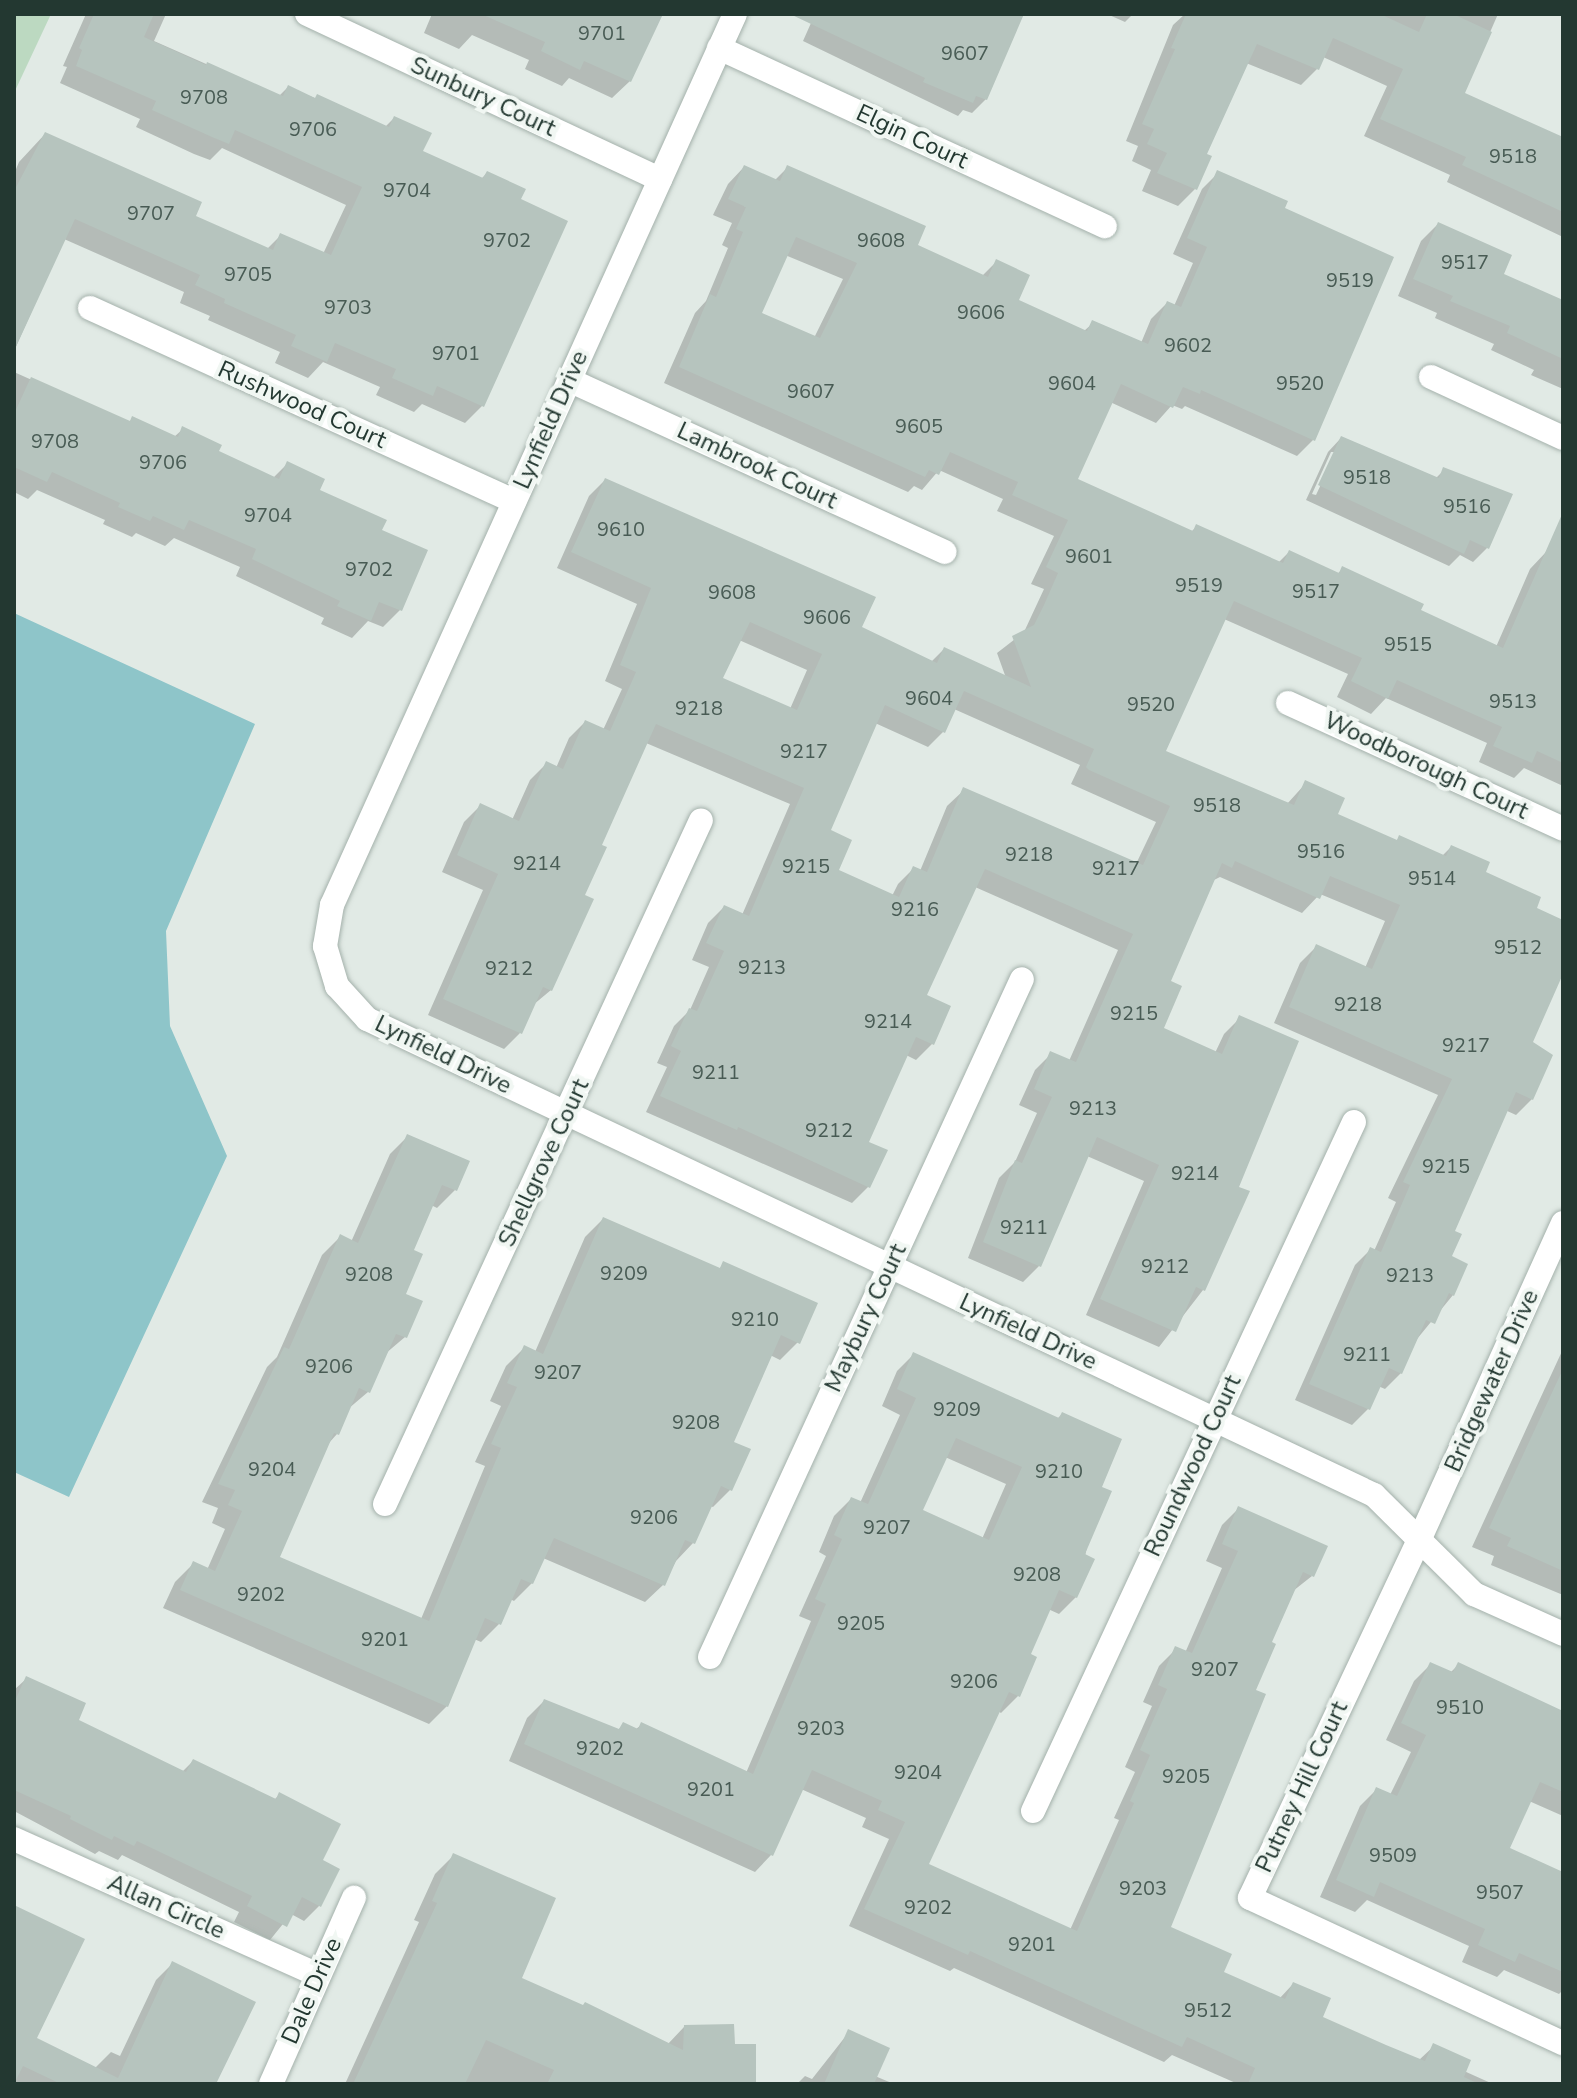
<!DOCTYPE html>
<style>
body{margin:0}
#map{position:relative;width:1577px;height:2098px;overflow:hidden;background:#e1eae5;font-family:"Nunito Sans",sans-serif}
div>[style]{position:absolute}
.green>*{inset:0;background:#bcd9c1}
.water>*{inset:0;background:#8ec5c9}
.shadow>*{inset:0;background:#0003}
.building>*{inset:0;background:#b6c4be}
.roads{filter:drop-shadow(0 0 2px #a4b1ab) drop-shadow(0 0 2px #a4b1ab)}
.street>*{height:24px;margin:-12px;padding:0 12px;transform-origin:12px;border-radius:12px;background:#fff}
span{translate:-50% -50%;white-space:nowrap;text-align:center;line-height:1.15;-webkit-text-stroke:8px #f1f7f3;paint-order:stroke}
.number-label{font-size:20px;color:#485b54}
.number-label span{-webkit-text-stroke-width:0}
.street-label{font-size:24px;color:#233831}
.frame{position:absolute;inset:0;border:16px solid #233831;pointer-events:none}
</style>
<div id="map">
<div class="green">
<div style="clip-path:polygon(14px 14px,51px 14px,14px 93px)"></div>
</div>
<div class="water">
<div style="clip-path:polygon(14px 613px,255px 724px,166px 931px,170px 1026px,227px 1156px,69px 1497px,14px 1472px)"></div>
</div>
<div class="shadow">
<div style="clip-path:polygon(86px 14px,166px 14px,154px 41px,279px 96px,288px 87px,385px 127px,394px 118px,421px 152px,481px 179px,487px 173px,519px 200px,482px 406px,465px 423px,422px 404px,414px 412px,376px 395px,380px 387px,323px 362px,308px 378px,275px 363px,280px 352px,208px 320px,210px 316px,180px 303px,184px 292px,64px 239px,14px 351px,14px 174px,19px 162px,45px 134px,194px 217px,267px 249px,281px 235px,323px 254px,346px 205px,222px 148px,210px 160px,194px 154px,136px 127px,140px 119px,60px 83px,67px 67px,63px 66px)"></div>
<div style="clip-path:polygon(432px 14px,661px 14px,630px 81px,612px 98px,569px 78px,562px 86px,525px 69px,529px 60px,472px 35px,459px 49px,424px 33px)"></div>
<div style="clip-path:polygon(815px 14px,1021px 14px,986px 99px,972px 113px,963px 110px,958px 116px,803px 41px)"></div>
<div style="clip-path:polygon(1107px 14px,1133px 14px,1125px 22px)"></div>
<div style="clip-path:polygon(1185px 14px,1498px 14px,1463px 94px,1563px 140px,1563px 237px,1447px 182px,1450px 175px,1364px 136px,1387px 86px,1323px 57px,1318px 68px,1301px 85px,1246px 63px,1205px 155px,1195px 189px,1178px 206px,1142px 191px,1151px 170px,1132px 161px,1138px 146px,1126px 141px,1173px 25px)"></div>
<div style="clip-path:polygon(evenodd,744px 167px,774px 181px,788px 167px,915px 246px,982px 276px,996px 262px,1016px 301px,1084px 331px,1093px 323px,1141px 343px,1151px 319px,1167px 303px,1174px 306px,1193px 263px,1173px 254px,1202px 189px,1218px 173px,1282px 209px,1313px 440px,1297px 456px,1185px 406px,1182px 409px,1172px 405px,1156px 423px,1110px 402px,1076px 480px,1190px 533px,1196px 527px,1278px 563px,1289px 552px,1337px 574px,1343px 569px,1418px 611px,1496px 647px,1530px 569px,1563px 534px,1563px 786px,1524px 768px,1514px 778px,1479px 762px,1487px 743px,1386px 698px,1371px 714px,1337px 697px,1348px 674px,1224px 619px,1163px 752px,1287px 804px,1306px 783px,1335px 815px,1395px 842px,1400px 837px,1442px 856px,1451px 847px,1534px 909px,1563px 922px,1563px 969px,1530px 1043px,1532px 1099px,1516px 1115px,1505px 1110px,1452px 1232px,1449px 1257px,1453px 1295px,1417px 1339px,1401px 1373px,1385px 1389px,1378px 1386px,1368px 1409px,1352px 1425px,1295px 1400px,1355px 1265px,1371px 1249px,1374px 1251px,1396px 1202px,1388px 1198px,1438px 1095px,1274px 1023px,1300px 963px,1316px 947px,1365px 968px,1385px 921px,1320px 894px,1302px 913px,1220px 877px,1212px 881px,1168px 982px,1161px 1029px,1215px 1053px,1224px 1034px,1240px 1018px,1237px 1188px,1203px 1290px,1159px 1347px,1086px 1315px,1144px 1181px,1087px 1156px,1039px 1266px,1023px 1282px,968px 1258px,999px 1178px,1015px 1162px,1037px 1113px,1019px 1105px,1035px 1070px,1051px 1054px,1069px 1061px,1118px 950px,975px 887px,925px 996px,932px 1044px,916px 1060px,906px 1055px,866px 1143px,868px 1187px,852px 1203px,646px 1112px,667px 1067px,657px 1063px,674px 1026px,690px 1010px,709px 967px,692px 960px,708px 923px,724px 907px,742px 915px,790px 804px,646px 743px,600px 846px,551px 990px,533px 1005px,520px 1033px,504px 1049px,428px 1015px,483px 890px,442px 872px,464px 822px,480px 806px,512px 820px,530px 780px,546px 764px,556px 768px,569px 738px,585px 722px,603px 730px,622px 689px,605px 681px,637px 604px,557px 568px,589px 496px,605px 480px,860px 628px,931px 662px,944px 649px,1006px 678px,997px 653px,1024px 632px,1044px 589px,1031px 584px,1054px 536px,997px 511px,1003px 499px,939px 470px,922px 490px,914px 486px,908px 492px,664px 383px,695px 313px,706px 301px,728px 248px,722px 245px,732px 223px,713px 215px,728px 184px,744px 167px,785px 255px,843px 279px,814px 338px,760px 314px,785px 255px,744px 167px,739px 640px,807px 670px,790px 709px,720px 679px,739px 640px,744px 167px,954px 709px,1080px 765px,1071px 784px,1156px 822px,1136px 864px,964px 790px,947px 806px,920px 871px,914px 868px,898px 884px,892px 896px,836px 872px,828px 832px,875px 723px,928px 747px,944px 731px,954px 709px)"></div>
<div style="clip-path:polygon(1438px 224px,1501px 275px,1563px 302px,1563px 389px,1531px 375px,1534px 370px,1491px 350px,1494px 344px,1435px 318px,1437px 313px,1398px 296px,1421px 241px)"></div>
<div style="clip-path:polygon(14px 372px,128px 423px,132px 419px,174px 437px,183px 429px,217px 452px,273px 478px,287px 464px,317px 491px,380px 531px,400px 610px,383px 627px,368px 621px,352px 638px,321px 624px,324px 618px,236px 576px,240px 567px,174px 538px,165px 546px,136px 533px,132px 537px,103px 524px,105px 520px,37px 490px,28px 499px,14px 492px)"></div>
<div style="clip-path:polygon(evenodd,1341px 438px,1435px 479px,1444px 470px,1511px 495px,1487px 548px,1473px 562px,1460px 555px,1449px 566px,1306px 500px,1328px 452px,1341px 438px,1331px 452px,1336px 452px,1316px 495px,1312px 494px,1331px 452px)"></div>
<div style="clip-path:polygon(408px 1136px,455px 1190px,437px 1208px,431px 1205px,412px 1251px,404px 1295px,405px 1337px,385px 1354px,368px 1392px,348px 1409px,337px 1434px,328px 1444px,277px 1558px,421px 1619px,485px 1466px,475px 1462px,501px 1406px,490px 1401px,506px 1366px,524px 1348px,535px 1352px,585px 1237px,603px 1219px,718px 1270px,724px 1264px,798px 1342px,780px 1360px,770px 1355px,731px 1443px,731px 1489px,713px 1507px,710px 1506px,693px 1543px,676px 1561px,663px 1585px,645px 1602px,543px 1558px,532px 1583px,514px 1601px,510px 1599px,499px 1624px,481px 1642px,474px 1639px,447px 1706px,429px 1724px,163px 1608px,175px 1582px,193px 1564px,207px 1570px,225px 1529px,212px 1523px,218px 1508px,202px 1502px,267px 1367px,277px 1357px,322px 1255px,340px 1237px,351px 1242px,390px 1154px)"></div>
<div style="clip-path:polygon(1563px 1349px,1563px 1595px,1491px 1565px,1494px 1556px,1472px 1547px)"></div>
<div style="clip-path:polygon(evenodd,914px 1354px,1057px 1419px,1062px 1414px,1100px 1488px,1076px 1597px,1059px 1614px,1048px 1609px,1028px 1655px,1018px 1696px,1001px 1713px,998px 1711px,926px 1865px,1070px 1930px,1119px 1820px,1114px 1818px,1135px 1772px,1125px 1767px,1152px 1706px,1143px 1702px,1159px 1666px,1176px 1649px,1185px 1653px,1222px 1568px,1206px 1561px,1222px 1525px,1239px 1508px,1312px 1576px,1293px 1591px,1270px 1643px,1168px 1928px,1222px 1973px,1279px 1999px,1293px 1984px,1320px 2018px,1419px 2060px,1434px 2046px,1464px 2071px,1493px 2084px,1238px 2084px,1172px 2055px,1164px 2062px,954px 1968px,950px 1971px,849px 1926px,889px 1839px,862px 1827px,866px 1818px,801px 1789px,771px 1855px,755px 1872px,509px 1761px,527px 1718px,544px 1701px,617px 1731px,623px 1725px,635px 1730px,641px 1725px,746px 1773px,811px 1621px,799px 1616px,826px 1556px,819px 1552px,834px 1516px,851px 1499px,860px 1503px,900px 1415px,882px 1406px,897px 1371px,914px 1354px,945px 1457px,1006px 1484px,982px 1539px,921px 1511px,945px 1457px)"></div>
<div style="clip-path:polygon(1431px 1664px,1450px 1673px,1458px 1665px,1563px 1713px,1563px 1816px,1529px 1801px,1508px 1849px,1563px 1874px,1563px 1990px,1559px 1994px,1504px 1970px,1497px 1977px,1462px 1962px,1469px 1946px,1367px 1900px,1355px 1912px,1320px 1897px,1360px 1806px,1377px 1789px,1390px 1795px,1411px 1752px,1386px 1740px,1414px 1681px)"></div>
<div style="clip-path:polygon(26px 1679px,76px 1721px,182px 1772px,193px 1761px,274px 1800px,280px 1794px,320px 1861px,319px 1906px,304px 1921px,291px 1914px,270px 1940px,234px 1922px,239px 1912px,122px 1855px,118px 1860px,99px 1851px,95px 1854px,14px 1811px,14px 1690px)"></div>
<div style="clip-path:polygon(454px 1855px,520px 1979px,667px 2045px,684px 2027px,733px 2046px,754px 2084px,345px 2084px,419px 1922px,414px 1920px,435px 1874px)"></div>
<div style="clip-path:polygon(14px 1907px,34px 2039px,94px 2069px,111px 2052px,120px 2056px,156px 1980px,173px 1963px,214px 2084px,14px 2084px)"></div>
<div style="clip-path:polygon(849px 2032px,875px 2076px,894px 2084px,797px 2084px,805px 2076px,812px 2079px)"></div>
</div>
<div class="building">
<div style="clip-path:polygon(94px 14px,154px 14px,144px 37px,206px 65px,207px 62px,283px 96px,288px 85px,315px 98px,317px 94px,389px 127px,394px 116px,432px 133px,423px 151px,483px 178px,487px 171px,526px 189px,521px 199px,568px 221px,484px 407px,437px 386px,433px 396px,392px 378px,396px 369px,335px 343px,327px 362px,291px 346px,296px 335px,224px 303px,225px 299px,195px 285px,200px 275px,75px 219px,14px 351px,14px 191px,45px 132px,202px 202px,196px 216px,273px 250px,280px 233px,331px 255px,362px 187px,235px 130px,229px 144px,212px 137px,152px 110px,156px 101px,76px 66px,82px 50px,79px 48px)"></div>
<div style="clip-path:polygon(481px 14px,663px 14px,631px 82px,584px 61px,580px 70px,541px 51px,545px 42px)"></div>
<div style="clip-path:polygon(790px 14px,1024px 14px,987px 100px,976px 96px,973px 103px,923px 82px,925px 78px)"></div>
<div style="clip-path:polygon(1186px 14px,1380px 14px,1419px 32px,1427px 14px,1453px 14px,1492px 32px,1465px 93px,1563px 137px,1563px 212px,1462px 165px,1466px 157px,1380px 119px,1403px 69px,1333px 38px,1319px 70px,1257px 44px,1207px 154px,1212px 156px,1197px 190px,1157px 173px,1167px 153px,1147px 144px,1154px 129px,1142px 124px,1175px 49px,1171px 48px)"></div>
<div style="clip-path:polygon(evenodd,744px 165px,780px 181px,787px 165px,926px 226px,918px 245px,988px 277px,996px 259px,1030px 275px,1019px 300px,1087px 331px,1092px 320px,1148px 344px,1167px 301px,1181px 307px,1207px 247px,1187px 238px,1217px 170px,1288px 201px,1285px 208px,1394px 257px,1315px 441px,1201px 390px,1200px 394px,1183px 387px,1173px 408px,1121px 384px,1078px 479px,1193px 531px,1196px 524px,1283px 563px,1289px 550px,1339px 573px,1342px 566px,1424px 604px,1421px 610px,1503px 648px,1563px 512px,1563px 763px,1537px 751px,1532px 763px,1493px 746px,1502px 727px,1397px 680px,1388px 699px,1351px 681px,1362px 658px,1234px 601px,1166px 751px,1294px 805px,1305px 780px,1345px 798px,1338px 814px,1397px 840px,1399px 835px,1446px 856px,1451px 845px,1490px 862px,1486px 872px,1541px 897px,1537px 908px,1563px 920px,1563px 974px,1533px 1042px,1553px 1055px,1533px 1100px,1516px 1092px,1455px 1231px,1462px 1234px,1452px 1256px,1468px 1264px,1454px 1296px,1449px 1293px,1435px 1324px,1426px 1320px,1402px 1374px,1389px 1368px,1370px 1410px,1309px 1384px,1370px 1247px,1381px 1252px,1410px 1185px,1403px 1182px,1452px 1079px,1289px 1007px,1316px 944px,1372px 969px,1400px 905px,1330px 876px,1320px 899px,1235px 861px,1232px 868px,1222px 863px,1171px 981px,1182px 986px,1164px 1028px,1222px 1054px,1239px 1015px,1299px 1041px,1239px 1187px,1250px 1191px,1205px 1291px,1196px 1287px,1176px 1332px,1100px 1299px,1159px 1165px,1097px 1137px,1041px 1267px,983px 1242px,1015px 1160px,1022px 1163px,1052px 1097px,1034px 1089px,1050px 1051px,1076px 1062px,1133px 934px,985px 869px,927px 995px,951px 1006px,934px 1045px,916px 1037px,869px 1142px,888px 1150px,870px 1188px,738px 1127px,737px 1130px,660px 1096px,681px 1051px,671px 1046px,689px 1008px,697px 1011px,724px 951px,706px 943px,724px 905px,749px 916px,804px 788px,656px 724px,602px 845px,607px 847px,585px 895px,594px 899px,552px 991px,543px 987px,522px 1034px,443px 999px,498px 874px,457px 855px,480px 803px,519px 821px,546px 761px,563px 769px,585px 720px,610px 731px,636px 672px,620px 665px,651px 588px,571px 552px,605px 478px,876px 597px,862px 627px,937px 663px,944px 647px,1031px 687px,1012px 636px,1034px 625px,1044px 605px,1058px 573px,1046px 567px,1068px 520px,1012px 495px,1018px 482px,950px 452px,939px 475px,929px 470px,925px 477px,679px 367px,710px 294px,716px 297px,743px 232px,736px 229px,746px 207px,728px 199px,744px 165px,796px 237px,857px 263px,820px 338px,762px 313px,796px 237px,744px 165px,750px 622px,822px 654px,797px 710px,723px 678px,750px 622px,744px 165px,964px 691px,1094px 749px,1086px 767px,1089px 770px,1170px 806px,1143px 865px,963px 787px,927px 872px,913px 866px,899px 897px,839px 870px,852px 840px,831px 830px,885px 705px,945px 733px,964px 691px)"></div>
<div style="clip-path:polygon(1438px 222px,1512px 255px,1504px 274px,1563px 300px,1563px 359px,1507px 333px,1510px 326px,1450px 301px,1453px 296px,1413px 279px)"></div>
<div style="clip-path:polygon(31px 377px,130px 421px,132px 416px,178px 437px,182px 426px,222px 445px,219px 451px,279px 479px,287px 461px,325px 479px,320px 490px,387px 520px,382px 530px,428px 550px,402px 611px,379px 602px,371px 621px,337px 606px,340px 601px,252px 559px,256px 549px,189px 520px,184px 530px,153px 516px,150px 521px,118px 507px,120px 503px,52px 472px,47px 482px,14px 467px,14px 414px)"></div>
<div style="clip-path:polygon(1341px 436px,1439px 478px,1443px 467px,1513px 494px,1489px 549px,1470px 540px,1464px 554px,1318px 485px)"></div>
<div style="clip-path:polygon(407px 1134px,470px 1161px,457px 1191px,442px 1185px,414px 1250px,423px 1254px,406px 1294px,423px 1301px,407px 1338px,396px 1334px,370px 1393px,359px 1388px,339px 1435px,334px 1433px,280px 1557px,429px 1621px,501px 1448px,491px 1444px,517px 1387px,507px 1383px,524px 1345px,543px 1354px,603px 1217px,720px 1268px,723px 1261px,818px 1303px,800px 1344px,781px 1335px,734px 1442px,751px 1449px,732px 1491px,721px 1486px,695px 1544px,685px 1540px,665px 1586px,554px 1538px,533px 1584px,521px 1579px,501px 1625px,485px 1618px,448px 1707px,180px 1590px,193px 1561px,215px 1571px,242px 1511px,228px 1505px,235px 1490px,218px 1484px,284px 1347px,289px 1349px,340px 1234px,358px 1243px)"></div>
<div style="clip-path:polygon(evenodd,913px 1352px,1059px 1418px,1062px 1412px,1122px 1439px,1102px 1487px,1112px 1491px,1085px 1554px,1095px 1559px,1077px 1598px,1059px 1590px,1031px 1654px,1037px 1657px,1020px 1697px,1009px 1692px,929px 1864px,1077px 1931px,1134px 1803px,1130px 1801px,1150px 1755px,1140px 1750px,1167px 1689px,1158px 1685px,1175px 1646px,1192px 1653px,1238px 1551px,1222px 1544px,1238px 1506px,1328px 1546px,1314px 1577px,1303px 1572px,1272px 1642px,1276px 1644px,1256px 1690px,1266px 1694px,1171px 1927px,1232px 1954px,1224px 1972px,1285px 1999px,1293px 1982px,1331px 1998px,1323px 2017px,1386px 2045px,1425px 2061px,1433px 2043px,1471px 2060px,1464px 2077px,1479px 2084px,1248px 2084px,1255px 2068px,1187px 2037px,1182px 2047px,970px 1951px,968px 1955px,864px 1909px,905px 1822px,878px 1810px,882px 1801px,812px 1770px,773px 1856px,524px 1744px,544px 1699px,619px 1729px,623px 1722px,638px 1729px,641px 1722px,753px 1774px,826px 1604px,815px 1599px,842px 1539px,834px 1535px,851px 1497px,868px 1504px,916px 1398px,897px 1389px,913px 1352px,956px 1438px,1022px 1467px,989px 1540px,923px 1510px,956px 1438px)"></div>
<div style="clip-path:polygon(1563px 1369px,1563px 1571px,1507px 1546px,1511px 1538px,1489px 1528px)"></div>
<div style="clip-path:polygon(1430px 1662px,1453px 1672px,1458px 1662px,1563px 1711px,1563px 1792px,1540px 1782px,1510px 1848px,1563px 1872px,1563px 1972px,1519px 1953px,1515px 1962px,1478px 1945px,1485px 1929px,1380px 1882px,1374px 1897px,1336px 1880px,1376px 1787px,1397px 1796px,1426px 1735px,1401px 1723px)"></div>
<div style="clip-path:polygon(26px 1676px,86px 1703px,79px 1720px,186px 1772px,193px 1759px,276px 1799px,279px 1792px,341px 1824px,323px 1860px,340px 1869px,321px 1907px,302px 1897px,287px 1927px,247px 1906px,252px 1896px,137px 1841px,134px 1846px,114px 1836px,112px 1840px,70px 1819px,71px 1816px,14px 1790px,14px 1703px)"></div>
<div style="clip-path:polygon(453px 1853px,556px 1898px,522px 1978px,583px 2005px,585px 2002px,683px 2050px,684px 2025px,734px 2024px,735px 2044px,756px 2044px,756px 2084px,547px 2084px,554px 2070px,486px 2040px,465px 2084px,353px 2084px,437px 1903px,432px 1901px)"></div>
<div style="clip-path:polygon(14px 1905px,85px 1939px,37px 2038px,118px 2078px,172px 1961px,256px 2002px,216px 2084px,61px 2084px,23px 2066px,14px 2084px)"></div>
<div style="clip-path:polygon(848px 2029px,890px 2048px,874px 2084px,824px 2084px)"></div>
</div>
<div class="roads">
<div class="street">
<div style="left:307px;top:14px;width:390px;rotate:25.1deg"></div>
<div style="left:735px;top:14px;width:978px;rotate:114.34deg"></div>
<div style="left:332px;top:905px;width:42px;rotate:99.7deg"></div>
<div style="left:325px;top:946px;width:42px;rotate:73.3deg"></div>
<div style="left:337px;top:986px;width:45px;rotate:47.7deg"></div>
<div style="left:367px;top:1019px;width:1114px;rotate:25.3deg"></div>
<div style="left:1374px;top:1495px;width:141px;rotate:44.7deg"></div>
<div style="left:1474px;top:1594px;width:98px;rotate:24.2deg"></div>
<div style="left:719px;top:48px;width:425px;rotate:24.8deg"></div>
<div style="left:90px;top:308px;width:466px;rotate:24.5deg"></div>
<div style="left:1431px;top:377px;width:145px;rotate:24.8deg"></div>
<div style="left:569px;top:380px;width:413px;rotate:24.6deg"></div>
<div style="left:1288px;top:703px;width:302px;rotate:24.6deg"></div>
<div style="left:1563px;top:1223px;width:346px;rotate:114.4deg"></div>
<div style="left:1420px;top:1538px;width:398px;rotate:115.3deg"></div>
<div style="left:1250px;top:1898px;width:345px;rotate:24.9deg"></div>
<div style="left:385px;top:1504px;width:753px;rotate:-65.2deg"></div>
<div style="left:710px;top:1657px;width:746px;rotate:-65.29deg"></div>
<div style="left:1033px;top:1811px;width:760px;rotate:-65.02deg"></div>
<div style="left:14px;top:1839px;width:333px;rotate:24.1deg"></div>
<div style="left:271px;top:2084px;width:204px;rotate:-66deg"></div>
</div>
</div>
<div class="number-label">
<span style="left:602px;top:33px">9701</span>
<span style="left:965px;top:53px">9607</span>
<span style="left:204px;top:97px">9708</span>
<span style="left:313px;top:129px">9706</span>
<span style="left:1513px;top:156px">9518</span>
<span style="left:407px;top:190px">9704</span>
<span style="left:151px;top:213px">9707</span>
<span style="left:507px;top:240px">9702</span>
<span style="left:881px;top:240px">9608</span>
<span style="left:1465px;top:262px">9517</span>
<span style="left:248px;top:274px">9705</span>
<span style="left:1350px;top:280px">9519</span>
<span style="left:348px;top:307px">9703</span>
<span style="left:981px;top:312px">9606</span>
<span style="left:1188px;top:345px">9602</span>
<span style="left:456px;top:353px">9701</span>
<span style="left:1072px;top:383px">9604</span>
<span style="left:1300px;top:383px">9520</span>
<span style="left:811px;top:391px">9607</span>
<span style="left:919px;top:426px">9605</span>
<span style="left:55px;top:441px">9708</span>
<span style="left:163px;top:462px">9706</span>
<span style="left:1367px;top:477px">9518</span>
<span style="left:1467px;top:506px">9516</span>
<span style="left:268px;top:515px">9704</span>
<span style="left:621px;top:529px">9610</span>
<span style="left:1089px;top:556px">9601</span>
<span style="left:369px;top:569px">9702</span>
<span style="left:1199px;top:585px">9519</span>
<span style="left:1316px;top:591px">9517</span>
<span style="left:732px;top:592px">9608</span>
<span style="left:827px;top:617px">9606</span>
<span style="left:1408px;top:644px">9515</span>
<span style="left:929px;top:698px">9604</span>
<span style="left:1513px;top:701px">9513</span>
<span style="left:1151px;top:704px">9520</span>
<span style="left:699px;top:708px">9218</span>
<span style="left:804px;top:751px">9217</span>
<span style="left:1217px;top:805px">9518</span>
<span style="left:1321px;top:851px">9516</span>
<span style="left:1029px;top:854px">9218</span>
<span style="left:537px;top:863px">9214</span>
<span style="left:806px;top:866px">9215</span>
<span style="left:1116px;top:868px">9217</span>
<span style="left:1432px;top:878px">9514</span>
<span style="left:915px;top:909px">9216</span>
<span style="left:1518px;top:947px">9512</span>
<span style="left:762px;top:967px">9213</span>
<span style="left:509px;top:968px">9212</span>
<span style="left:1358px;top:1004px">9218</span>
<span style="left:1134px;top:1013px">9215</span>
<span style="left:888px;top:1021px">9214</span>
<span style="left:1466px;top:1045px">9217</span>
<span style="left:716px;top:1072px">9211</span>
<span style="left:1093px;top:1108px">9213</span>
<span style="left:829px;top:1130px">9212</span>
<span style="left:1446px;top:1166px">9215</span>
<span style="left:1195px;top:1173px">9214</span>
<span style="left:1024px;top:1227px">9211</span>
<span style="left:1165px;top:1266px">9212</span>
<span style="left:624px;top:1273px">9209</span>
<span style="left:369px;top:1274px">9208</span>
<span style="left:1410px;top:1275px">9213</span>
<span style="left:755px;top:1319px">9210</span>
<span style="left:1367px;top:1354px">9211</span>
<span style="left:329px;top:1366px">9206</span>
<span style="left:558px;top:1372px">9207</span>
<span style="left:957px;top:1409px">9209</span>
<span style="left:696px;top:1422px">9208</span>
<span style="left:272px;top:1469px">9204</span>
<span style="left:1059px;top:1471px">9210</span>
<span style="left:654px;top:1517px">9206</span>
<span style="left:887px;top:1527px">9207</span>
<span style="left:1037px;top:1574px">9208</span>
<span style="left:261px;top:1594px">9202</span>
<span style="left:861px;top:1623px">9205</span>
<span style="left:385px;top:1639px">9201</span>
<span style="left:1215px;top:1669px">9207</span>
<span style="left:974px;top:1681px">9206</span>
<span style="left:1460px;top:1707px">9510</span>
<span style="left:821px;top:1728px">9203</span>
<span style="left:600px;top:1748px">9202</span>
<span style="left:918px;top:1772px">9204</span>
<span style="left:1186px;top:1776px">9205</span>
<span style="left:711px;top:1789px">9201</span>
<span style="left:1393px;top:1855px">9509</span>
<span style="left:1143px;top:1888px">9203</span>
<span style="left:1500px;top:1892px">9507</span>
<span style="left:928px;top:1907px">9202</span>
<span style="left:1032px;top:1944px">9201</span>
<span style="left:1208px;top:2010px">9512</span>
</div>
<div class="street-label">
<span style="left:483px;top:97px;rotate:25deg">Sunbury Court</span>
<span style="left:912px;top:137px;rotate:25deg">Elgin Court</span>
<span style="left:302px;top:405px;rotate:24deg">Rushwood Court</span>
<span style="left:551px;top:420px;rotate:-66deg">Lynfield Drive</span>
<span style="left:757px;top:466px;rotate:25deg">Lambrook Court</span>
<span style="left:1426px;top:766px;rotate:25deg">Woodborough Court</span>
<span style="left:443px;top:1055px;rotate:26deg">Lynfield Drive</span>
<span style="left:544px;top:1163px;rotate:-65deg">Shellgrove Court</span>
<span style="left:866px;top:1318px;rotate:-65deg">Maybury Court</span>
<span style="left:1028px;top:1332px;rotate:25deg">Lynfield Drive</span>
<span style="left:1492px;top:1381px;rotate:-66deg">Bridgewater Drive</span>
<span style="left:1193px;top:1466px;rotate:-65deg">Roundwood Court</span>
<span style="left:1302px;top:1787px;rotate:-65deg">Putney Hill Court</span>
<span style="left:166px;top:1907px;rotate:24deg">Allan Circle</span>
<span style="left:312px;top:1991px;rotate:-66deg">Dale Drive</span>
</div>
<div class="frame"></div>
</div>
